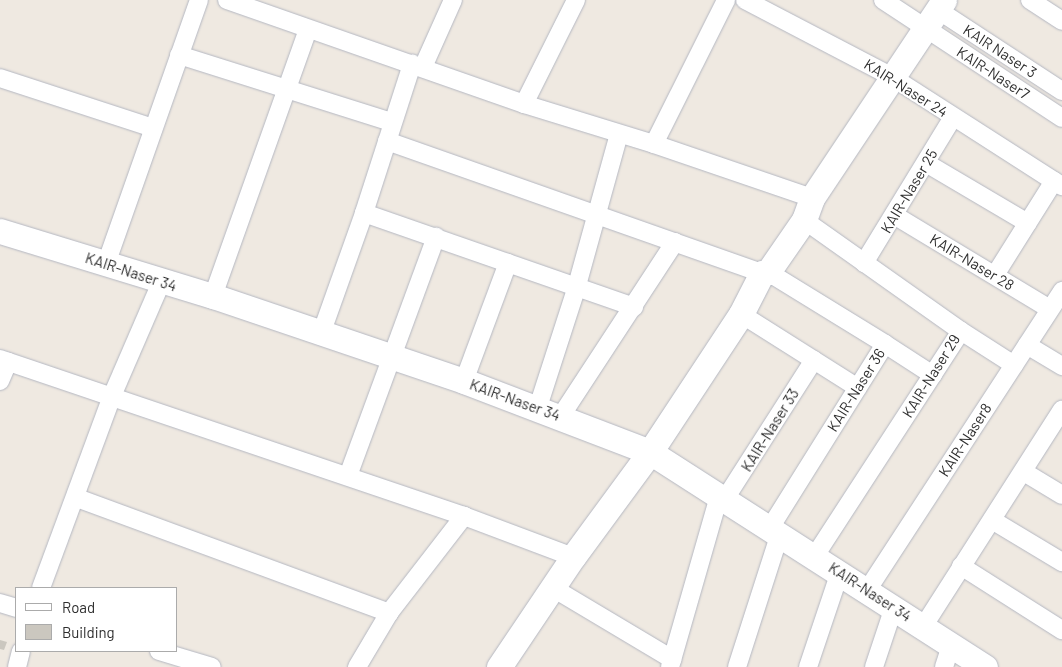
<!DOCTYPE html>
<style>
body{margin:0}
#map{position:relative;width:1062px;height:667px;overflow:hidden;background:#efe9e1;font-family:Barlow,sans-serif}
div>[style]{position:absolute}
.building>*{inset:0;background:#cbc7bf}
.roads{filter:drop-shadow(0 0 1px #b4b7c1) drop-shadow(0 0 1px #b4b7c1)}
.street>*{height:18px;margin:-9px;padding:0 9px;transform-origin:9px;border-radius:9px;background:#fff}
.secondary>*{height:25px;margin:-12.5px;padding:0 12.5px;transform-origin:12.5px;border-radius:12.5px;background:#fff}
span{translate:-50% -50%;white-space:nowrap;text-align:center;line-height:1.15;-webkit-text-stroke:4px #fff;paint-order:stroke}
.street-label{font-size:15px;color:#2e2e2e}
.legend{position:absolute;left:15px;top:587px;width:162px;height:65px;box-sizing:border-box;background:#fff;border:1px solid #ababab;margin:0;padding:6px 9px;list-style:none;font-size:15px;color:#2e2e2e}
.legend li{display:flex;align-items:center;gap:10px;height:25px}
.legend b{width:25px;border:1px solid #ababab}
</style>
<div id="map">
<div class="building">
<div style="clip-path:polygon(0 640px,7px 642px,4px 650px,0 649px)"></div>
</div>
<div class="roads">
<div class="street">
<div style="left:227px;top:0;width:315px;rotate:19.3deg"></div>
<div style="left:524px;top:104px;width:136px;rotate:17.1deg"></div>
<div style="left:654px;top:144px;width:167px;rotate:18.9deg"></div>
<div style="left:745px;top:0;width:166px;rotate:27.6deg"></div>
<div style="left:892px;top:77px;width:202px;rotate:32.7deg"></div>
<div style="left:883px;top:0;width:214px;rotate:33.4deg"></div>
<div style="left:1030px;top:0;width:38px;rotate:33deg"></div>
<div style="left:938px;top:10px;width:148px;rotate:33.2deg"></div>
<div style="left:179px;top:55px;width:223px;rotate:17.5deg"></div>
<div style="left:423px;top:67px;width:73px;rotate:-65.9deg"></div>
<div style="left:0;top:78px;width:161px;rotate:18.1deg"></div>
<div style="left:524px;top:104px;width:116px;rotate:-63.4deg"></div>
<div style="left:387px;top:141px;width:398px;rotate:19.4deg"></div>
<div style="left:654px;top:144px;width:161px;rotate:-63.4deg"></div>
<div style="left:926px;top:163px;width:118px;rotate:30.5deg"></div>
<div style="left:364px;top:213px;width:286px;rotate:19.2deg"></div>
<div style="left:894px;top:215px;width:182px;rotate:31.1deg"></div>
<div style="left:804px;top:220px;width:192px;rotate:35.3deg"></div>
<div style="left:961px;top:331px;width:268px;rotate:123deg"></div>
<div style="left:864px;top:263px;width:171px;rotate:-58.6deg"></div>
<div style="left:106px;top:264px;width:280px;rotate:-70.6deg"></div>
<div style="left:768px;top:272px;width:137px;rotate:31.6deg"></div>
<div style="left:885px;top:344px;width:217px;rotate:122deg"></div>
<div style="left:995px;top:275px;width:111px;rotate:-57.9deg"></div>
<div style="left:213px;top:296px;width:283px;rotate:-70.4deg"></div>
<div style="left:741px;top:314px;width:138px;rotate:32.3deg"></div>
<div style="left:961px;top:331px;width:63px;rotate:32.7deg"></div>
<div style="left:321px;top:334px;width:128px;rotate:-70.4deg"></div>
<div style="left:364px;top:213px;width:157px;rotate:-72.1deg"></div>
<div style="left:885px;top:344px;width:57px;rotate:32.9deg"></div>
<div style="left:1027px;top:345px;width:41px;rotate:31deg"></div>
<div style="left:0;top:359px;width:490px;rotate:18.7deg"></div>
<div style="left:464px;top:516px;width:116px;rotate:20.6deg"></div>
<div style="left:0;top:381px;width:21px;rotate:-67deg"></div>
<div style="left:464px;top:381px;width:126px;rotate:-69.6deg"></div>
<div style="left:538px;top:407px;width:124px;rotate:-72.1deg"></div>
<div style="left:576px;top:289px;width:161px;rotate:-74.5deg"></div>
<div style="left:561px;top:416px;width:208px;rotate:-56.8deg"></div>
<div style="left:1024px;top:472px;width:44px;rotate:31.2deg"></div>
<div style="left:348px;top:476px;width:255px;rotate:-69.8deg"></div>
<div style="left:77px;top:498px;width:333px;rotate:20.2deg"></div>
<div style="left:725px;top:499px;width:165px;rotate:-57.4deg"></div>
<div style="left:992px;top:520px;width:82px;rotate:31deg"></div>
<div style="left:961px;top:566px;width:120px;rotate:32.4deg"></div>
<div style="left:41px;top:588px;width:205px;rotate:-69.7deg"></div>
<div style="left:112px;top:396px;width:123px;rotate:-66.6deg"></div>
<div style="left:553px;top:588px;width:139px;rotate:30.8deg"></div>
<div style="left:868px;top:589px;width:356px;rotate:-56.9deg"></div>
<div style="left:0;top:603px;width:17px;rotate:17deg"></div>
<div style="left:923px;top:627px;width:258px;rotate:-57.4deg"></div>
<div style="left:159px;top:651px;width:55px;rotate:16.8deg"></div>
<div style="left:17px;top:667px;width:16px;rotate:-76deg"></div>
<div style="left:357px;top:667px;width:63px;rotate:-59.3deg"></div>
<div style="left:389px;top:613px;width:123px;rotate:-52.3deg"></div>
<div style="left:670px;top:667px;width:178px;rotate:-74deg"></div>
<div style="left:737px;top:667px;width:141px;rotate:-72.2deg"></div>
<div style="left:808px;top:667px;width:100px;rotate:-71.4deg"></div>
<div style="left:874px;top:667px;width:63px;rotate:-71.6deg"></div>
<div style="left:944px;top:667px;width:22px;rotate:-72deg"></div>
</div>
<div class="secondary">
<div style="left:0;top:231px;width:223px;rotate:17deg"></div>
<div style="left:213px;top:296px;width:265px;rotate:18.7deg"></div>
<div style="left:464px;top:381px;width:199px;rotate:20.9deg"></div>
<div style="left:650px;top:452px;width:398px;rotate:32.7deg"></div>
<div style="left:499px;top:667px;width:133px;rotate:-56.1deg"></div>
<div style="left:573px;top:557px;width:130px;rotate:-53.7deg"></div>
<div style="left:650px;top:452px;width:165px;rotate:-56.6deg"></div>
<div style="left:741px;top:314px;width:46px;rotate:-62.9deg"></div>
<div style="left:762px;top:273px;width:6px;rotate:-9deg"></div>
<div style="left:768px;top:272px;width:63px;rotate:-55.3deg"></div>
<div style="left:804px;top:220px;width:23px;rotate:-70deg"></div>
<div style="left:812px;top:198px;width:238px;rotate:-56.3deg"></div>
</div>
</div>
<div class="street-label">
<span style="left:1000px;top:51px;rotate:33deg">KAIR Naser 3</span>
<span style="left:993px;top:73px;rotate:33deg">KAIR-Naser7</span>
<span style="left:906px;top:88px;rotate:32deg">KAIR-Naser 24</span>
<span style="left:909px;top:191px;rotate:-59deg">KAIR-Naser 25</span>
<span style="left:972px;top:262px;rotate:31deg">KAIR-Naser 28</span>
<span style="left:131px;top:272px;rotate:18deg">KAIR-Naser 34</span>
<span style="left:931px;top:376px;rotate:-58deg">KAIR-Naser 29</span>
<span style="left:856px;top:390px;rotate:-58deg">KAIR-Naser 36</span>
<span style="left:515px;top:400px;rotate:20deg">KAIR-Naser 34</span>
<span style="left:770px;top:430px;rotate:-58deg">KAIR-Naser 33</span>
<span style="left:965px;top:440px;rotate:-57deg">KAIR-Naser8</span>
<span style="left:870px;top:592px;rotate:33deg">KAIR-Naser 34</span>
</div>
<ul class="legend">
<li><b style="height:6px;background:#fff"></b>Road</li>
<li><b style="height:14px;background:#cbc7bf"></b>Building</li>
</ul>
</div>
